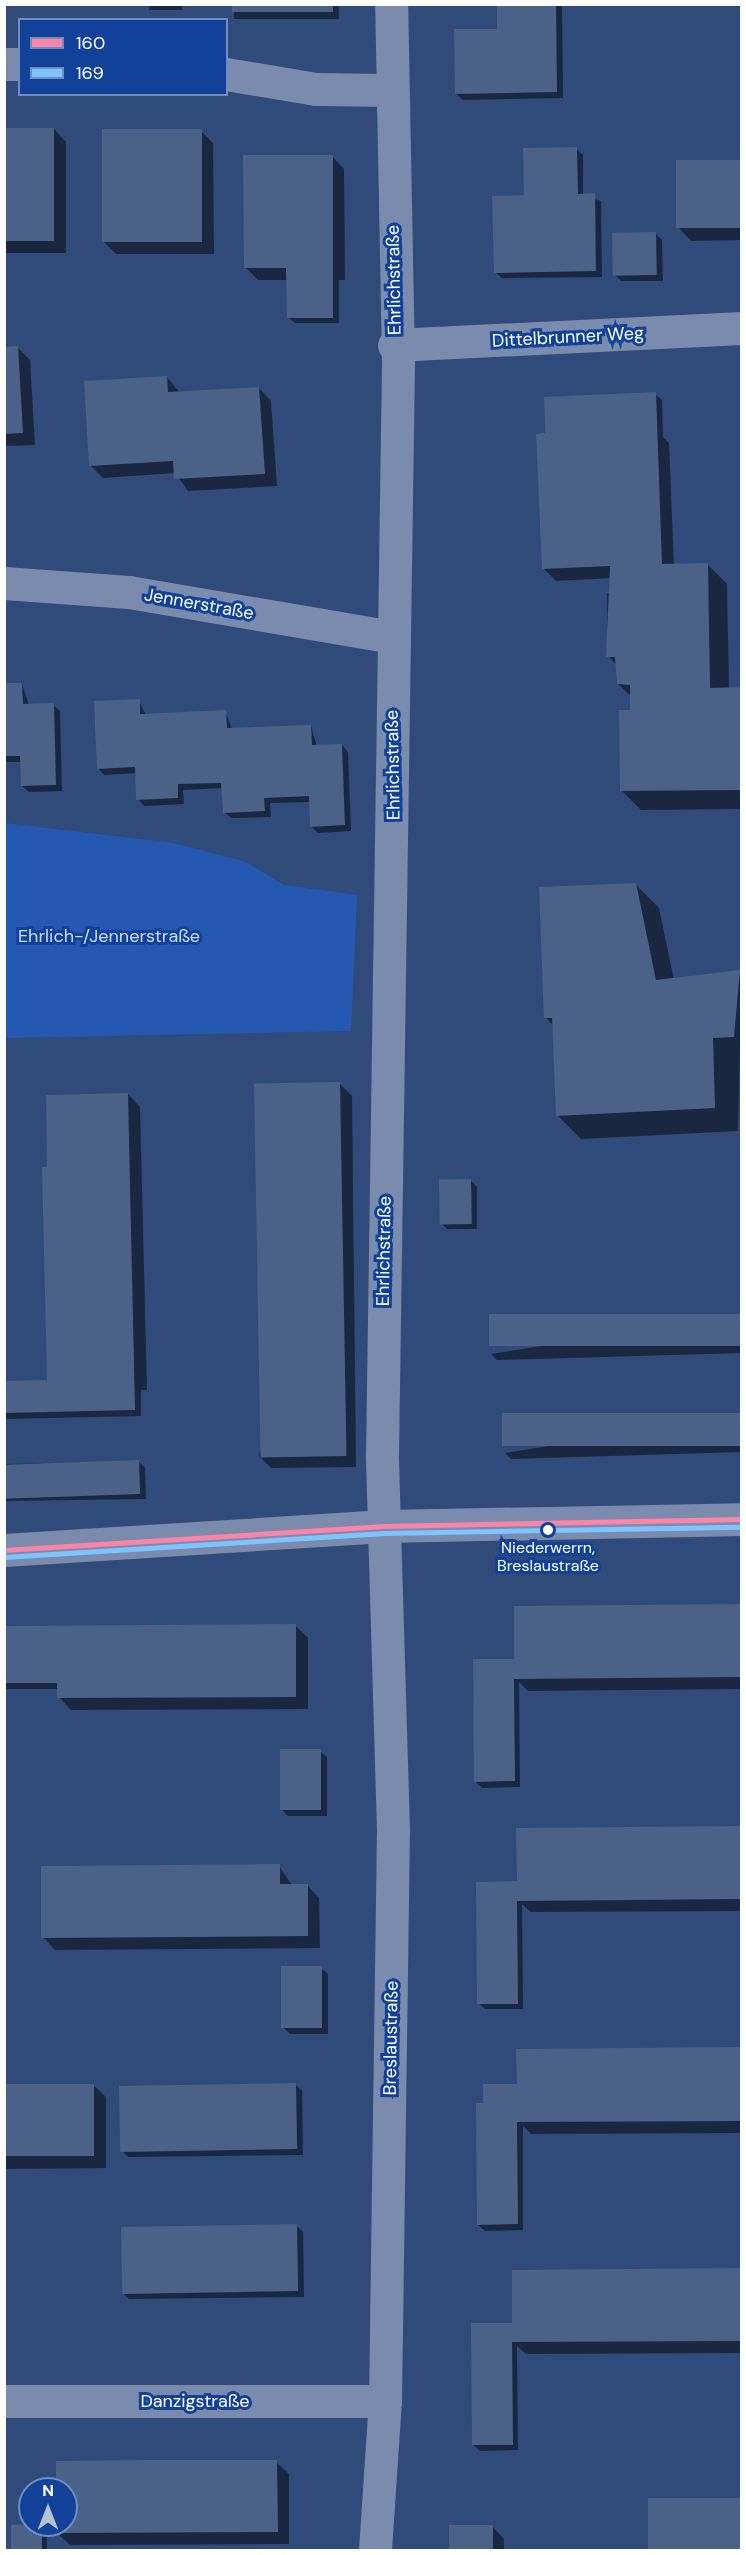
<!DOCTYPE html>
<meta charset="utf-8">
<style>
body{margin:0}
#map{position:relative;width:746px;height:2555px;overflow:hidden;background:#304a7a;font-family:"DM Sans",sans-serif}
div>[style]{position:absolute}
.green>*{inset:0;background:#2558b0}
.shadow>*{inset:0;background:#0007;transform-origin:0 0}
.building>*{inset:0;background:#4b6187;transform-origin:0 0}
.minor>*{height:33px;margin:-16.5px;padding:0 16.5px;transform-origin:16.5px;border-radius:16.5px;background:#7a8bad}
.bus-1>*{height:4.5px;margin:-2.25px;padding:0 2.25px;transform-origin:2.25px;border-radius:2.25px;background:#fa85a9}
.bus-2>*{height:4.5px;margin:-2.25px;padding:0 2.25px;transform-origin:2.25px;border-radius:2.25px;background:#80c4ff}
.dots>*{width:16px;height:16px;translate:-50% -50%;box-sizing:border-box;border:3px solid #114199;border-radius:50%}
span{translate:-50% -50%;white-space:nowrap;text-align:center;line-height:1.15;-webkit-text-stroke:6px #114199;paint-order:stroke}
.bus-label{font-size:16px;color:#fff}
.street-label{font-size:18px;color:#fff}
.park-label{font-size:18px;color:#cbdefe}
.frame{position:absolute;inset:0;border:6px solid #fff;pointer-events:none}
.legend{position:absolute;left:18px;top:18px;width:210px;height:78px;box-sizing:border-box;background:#114199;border:2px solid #708dc2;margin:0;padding:8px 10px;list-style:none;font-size:18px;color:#fff}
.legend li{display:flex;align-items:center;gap:12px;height:30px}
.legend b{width:30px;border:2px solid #708dc2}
.north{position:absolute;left:18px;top:2477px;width:60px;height:60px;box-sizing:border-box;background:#114199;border:2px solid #708dc2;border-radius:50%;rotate:0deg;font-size:16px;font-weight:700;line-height:24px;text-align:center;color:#fff}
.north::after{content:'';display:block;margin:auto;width:21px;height:27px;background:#b7c0d0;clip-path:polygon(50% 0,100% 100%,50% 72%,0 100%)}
</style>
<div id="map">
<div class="green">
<div style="clip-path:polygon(5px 823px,174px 843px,246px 862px,284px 885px,357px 895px,351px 1031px,5px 1038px)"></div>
</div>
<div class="shadow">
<div style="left:149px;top:4px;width:33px;height:6px"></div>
<div style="left:234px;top:4px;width:105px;height:15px"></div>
<div style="clip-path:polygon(498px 4px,562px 4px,563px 98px,463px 100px,456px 94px,499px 30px)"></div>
<div style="clip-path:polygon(4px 129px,54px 129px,66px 142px,66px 253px,4px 253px)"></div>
<div style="clip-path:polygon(201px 131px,213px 143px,214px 254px,116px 254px,104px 242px)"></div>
<div style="clip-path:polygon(576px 149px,583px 155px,583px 195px,601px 201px,602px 277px,502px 278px,495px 272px,525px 196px)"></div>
<div style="clip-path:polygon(332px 156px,344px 169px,345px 280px,339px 280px,339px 323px,295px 323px,288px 317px,288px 280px,258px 280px,245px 267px)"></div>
<div style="clip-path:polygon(742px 161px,742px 240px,691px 241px,679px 228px)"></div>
<div style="clip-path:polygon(656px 234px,662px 240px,663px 281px,621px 281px,615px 275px)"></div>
<div style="clip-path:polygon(4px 348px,18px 348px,30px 360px,35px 445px,4px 446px)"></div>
<div style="clip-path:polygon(167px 377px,180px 393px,259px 388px,271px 401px,277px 486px,188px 491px,175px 473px,103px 478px,90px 465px)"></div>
<div style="clip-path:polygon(655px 394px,662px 400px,663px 437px,669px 443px,674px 566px,708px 565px,727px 584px,729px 689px,742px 689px,742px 809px,641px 810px,622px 791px,632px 697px,618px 684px,617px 665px,608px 656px,607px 593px,613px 593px,612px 578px,556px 581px,543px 568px,549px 435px)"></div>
<div style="clip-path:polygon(22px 684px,29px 705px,53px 705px,60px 711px,62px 791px,29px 792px,22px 786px,22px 762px,4px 762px,4px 685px)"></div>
<div style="clip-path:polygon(139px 701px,146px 715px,225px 711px,232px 729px,311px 726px,317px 747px,342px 745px,348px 752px,351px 831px,318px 833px,311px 826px,310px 802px,270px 803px,271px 817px,231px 818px,224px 812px,223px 788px,183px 790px,184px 804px,144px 806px,138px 799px,137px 773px,104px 775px,98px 768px)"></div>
<div style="clip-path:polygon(636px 885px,659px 908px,674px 980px,742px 974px,738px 1131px,581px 1139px,557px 1115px,554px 1026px,546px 1018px)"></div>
<div style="clip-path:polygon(339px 1083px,352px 1096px,356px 1467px,271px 1468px,259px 1456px)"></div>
<div style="clip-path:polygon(128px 1094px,140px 1107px,147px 1390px,141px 1390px,141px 1416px,4px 1419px,4px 1382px,51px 1381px,49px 1169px)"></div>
<div style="clip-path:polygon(471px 1181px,477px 1187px,477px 1229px,447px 1229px,441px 1223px)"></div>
<div style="clip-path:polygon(742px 1315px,742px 1353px,497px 1360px,491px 1354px)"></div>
<div style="clip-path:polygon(742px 1415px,742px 1452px,511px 1459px,505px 1453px)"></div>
<div style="clip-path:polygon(139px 1462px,145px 1468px,146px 1499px,4px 1501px,4px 1464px)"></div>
<div style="clip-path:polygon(742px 1605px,742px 1689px,528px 1691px,519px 1682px,520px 1787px,482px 1788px,475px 1781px,513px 1661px)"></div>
<div style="clip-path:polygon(296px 1626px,308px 1638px,308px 1709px,71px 1710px,59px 1697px,59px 1689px,4px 1689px,4px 1627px)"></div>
<div style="clip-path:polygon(320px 1751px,327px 1757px,327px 1816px,288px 1816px,282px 1810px)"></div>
<div style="clip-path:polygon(742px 1828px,742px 1911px,531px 1912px,522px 1904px,523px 2009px,485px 2009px,478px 2003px,518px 1882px)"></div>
<div style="clip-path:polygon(279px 1866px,292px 1885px,307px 1885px,319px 1898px,320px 1948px,55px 1950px,43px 1937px)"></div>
<div style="clip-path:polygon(321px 1968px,328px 1974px,328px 2034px,290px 2034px,283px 2027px)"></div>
<div style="clip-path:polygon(742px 2049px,742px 2133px,531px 2134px,523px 2126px,523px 2230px,485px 2231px,478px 2225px,484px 2104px,518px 2086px)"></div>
<div style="clip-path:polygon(295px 2084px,302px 2091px,303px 2155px,128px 2157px,122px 2151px)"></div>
<div style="clip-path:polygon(93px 2085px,106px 2097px,106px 2168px,4px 2169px,4px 2086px)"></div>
<div style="clip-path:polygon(297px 2226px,303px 2232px,304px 2297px,129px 2299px,123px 2293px)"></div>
<div style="clip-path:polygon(742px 2270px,742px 2353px,526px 2354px,517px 2346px,518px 2450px,480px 2451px,473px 2445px,511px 2324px)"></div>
<div style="clip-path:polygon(276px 2462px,289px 2474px,289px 2544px,70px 2545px,57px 2533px,57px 2525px,66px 2525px,66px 2489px,57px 2489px)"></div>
<div style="left:742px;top:2499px;width:51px;height:92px;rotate:90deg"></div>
<div style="clip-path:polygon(41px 2525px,47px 2532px,47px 2550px,13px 2550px,13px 2526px)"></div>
<div style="clip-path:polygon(450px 2526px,492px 2526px,504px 2539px,504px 2550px,451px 2550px)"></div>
</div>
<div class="building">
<div style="left:232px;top:4px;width:101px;height:8px"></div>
<div style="clip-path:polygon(497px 4px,556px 4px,557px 92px,455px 94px,454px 29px,497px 29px)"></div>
<div style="left:4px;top:128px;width:50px;height:113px"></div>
<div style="left:202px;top:129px;width:113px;height:100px;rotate:90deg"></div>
<div style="clip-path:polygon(577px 147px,578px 194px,595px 193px,596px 271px,494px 273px,492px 196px,524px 195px,523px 148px)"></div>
<div style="clip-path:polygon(243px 155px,333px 155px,333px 318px,287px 318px,286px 268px,244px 268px)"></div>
<div style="left:742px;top:160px;width:68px;height:66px;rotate:90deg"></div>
<div style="left:656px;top:232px;width:43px;height:44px;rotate:89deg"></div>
<div style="clip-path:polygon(18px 346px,23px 433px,4px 434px,4px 347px)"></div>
<div style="clip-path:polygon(167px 376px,168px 392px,259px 387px,265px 474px,174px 479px,173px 461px,89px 466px,84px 381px)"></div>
<div style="clip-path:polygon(656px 392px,662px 564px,708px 563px,710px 688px,742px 687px,742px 790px,620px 791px,619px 710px,630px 710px,630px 685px,617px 684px,615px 657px,606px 657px,610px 566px,542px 569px,536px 434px,545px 433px,544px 397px)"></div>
<div style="clip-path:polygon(4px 683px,22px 683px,23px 704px,54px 703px,56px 785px,21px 786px,20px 756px,4px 756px)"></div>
<div style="clip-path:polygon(140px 699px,140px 714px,226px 710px,227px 728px,311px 725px,312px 745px,342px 744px,345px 825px,310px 827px,309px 796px,264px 798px,265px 811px,223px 813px,221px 783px,178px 784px,178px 798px,136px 800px,135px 767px,97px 769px,94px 701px)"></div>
<div style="clip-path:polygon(636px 883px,656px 980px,740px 970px,734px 1037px,713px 1038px,715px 1108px,556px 1116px,552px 1018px,544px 1018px,539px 887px)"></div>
<div style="left:340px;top:1082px;width:374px;height:86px;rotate:89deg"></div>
<div style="clip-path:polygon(128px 1093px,135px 1410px,4px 1413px,4px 1381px,47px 1380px,42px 1167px,47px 1167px,46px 1095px)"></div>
<div style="left:471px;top:1179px;width:45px;height:32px;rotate:89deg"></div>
<div style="left:742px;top:1314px;width:32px;height:253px;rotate:90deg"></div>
<div style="left:742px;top:1413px;width:33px;height:240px;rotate:90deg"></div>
<div style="left:139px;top:1460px;width:34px;height:135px;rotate:88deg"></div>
<div style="clip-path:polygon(742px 1604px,742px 1677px,514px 1679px,515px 1781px,474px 1782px,473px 1659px,514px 1659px,514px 1606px)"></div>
<div style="clip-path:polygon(296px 1624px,296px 1697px,57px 1698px,57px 1683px,4px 1683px,4px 1626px)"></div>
<div style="left:280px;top:1749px;width:41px;height:61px"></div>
<div style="clip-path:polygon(742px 1826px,742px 1899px,517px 1901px,518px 2004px,477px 2004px,476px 1882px,517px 1881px,516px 1828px)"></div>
<div style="clip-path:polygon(280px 1864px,280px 1884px,308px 1884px,308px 1936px,41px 1938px,41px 1866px)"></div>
<div style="left:322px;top:1966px;width:62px;height:41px;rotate:90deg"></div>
<div style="clip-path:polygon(742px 2047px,742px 2121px,517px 2122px,518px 2224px,477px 2225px,476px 2103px,483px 2103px,483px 2084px,517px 2084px,516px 2049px)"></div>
<div style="left:296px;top:2083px;width:66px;height:177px;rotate:89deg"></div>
<div style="left:4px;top:2084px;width:90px;height:72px"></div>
<div style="left:297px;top:2224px;width:67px;height:176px;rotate:89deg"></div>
<div style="clip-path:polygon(742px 2268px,742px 2341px,512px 2342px,513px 2445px,472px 2445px,471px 2323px,512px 2323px,512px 2270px)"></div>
<div style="clip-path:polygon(145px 2460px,277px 2460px,278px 2532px,56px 2533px,56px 2525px,66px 2525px,66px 2489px,56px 2489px,56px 2461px)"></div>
<div style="left:648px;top:2498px;width:94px;height:52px"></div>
<div style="clip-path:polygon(30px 2524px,42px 2525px,42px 2550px,11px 2550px,11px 2525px)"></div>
<div style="left:449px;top:2525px;width:44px;height:25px"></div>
</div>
<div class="minor">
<div style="left:4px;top:64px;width:16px"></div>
<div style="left:226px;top:74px;width:91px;rotate:9.5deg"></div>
<div style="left:316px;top:89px;width:76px;rotate:0.8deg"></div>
<div style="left:394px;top:345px;width:348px;rotate:-2.8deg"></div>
<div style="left:4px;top:583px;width:125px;rotate:4.1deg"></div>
<div style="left:129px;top:592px;width:266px;rotate:9.7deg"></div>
<div style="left:4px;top:1550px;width:381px;rotate:-3.6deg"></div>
<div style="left:384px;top:1526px;width:358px;rotate:-1.1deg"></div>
<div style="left:4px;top:2401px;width:381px"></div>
<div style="left:375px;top:2550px;width:149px;rotate:-86.2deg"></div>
<div style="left:385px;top:2401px;width:571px;rotate:-89.2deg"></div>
<div style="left:393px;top:1830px;width:375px;rotate:-91.7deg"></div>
<div style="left:382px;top:1455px;width:1095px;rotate:-89.16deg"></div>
<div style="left:398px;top:360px;width:356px;rotate:-91.1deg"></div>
</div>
<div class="bus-1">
<div style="left:4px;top:1550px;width:381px;rotate:-3.6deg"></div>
<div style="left:384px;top:1526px;width:358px;rotate:-1.1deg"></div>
</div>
<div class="bus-2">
<div style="left:4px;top:1557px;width:381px;rotate:-3.6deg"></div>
<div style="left:384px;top:1533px;width:358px;rotate:-1deg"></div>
</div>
<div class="dots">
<div style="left:548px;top:1530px;background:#fff"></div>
</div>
<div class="bus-label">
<span style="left:548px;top:1557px">Niederwerrn,<br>Breslaustraße</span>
</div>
<div class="street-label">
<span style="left:394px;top:280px;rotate:-91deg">Ehrlichstraße</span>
<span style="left:568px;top:337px;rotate:-3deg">Dittelbrunner Weg</span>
<span style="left:199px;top:604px;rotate:10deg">Jennerstraße</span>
<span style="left:393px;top:765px;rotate:-91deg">Ehrlichstraße</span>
<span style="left:384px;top:1251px;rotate:-89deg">Ehrlichstraße</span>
<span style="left:391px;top:2038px;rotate:-89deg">Breslaustraße</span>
<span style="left:195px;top:2401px">Danzigstraße</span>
</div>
<div class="park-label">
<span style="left:109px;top:936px">Ehrlich-/Jennerstraße</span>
</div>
<div class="frame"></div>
<ul class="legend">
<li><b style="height:8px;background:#fa85a9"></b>160</li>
<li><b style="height:8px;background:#80c4ff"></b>169</li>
</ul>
<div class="north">N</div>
</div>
